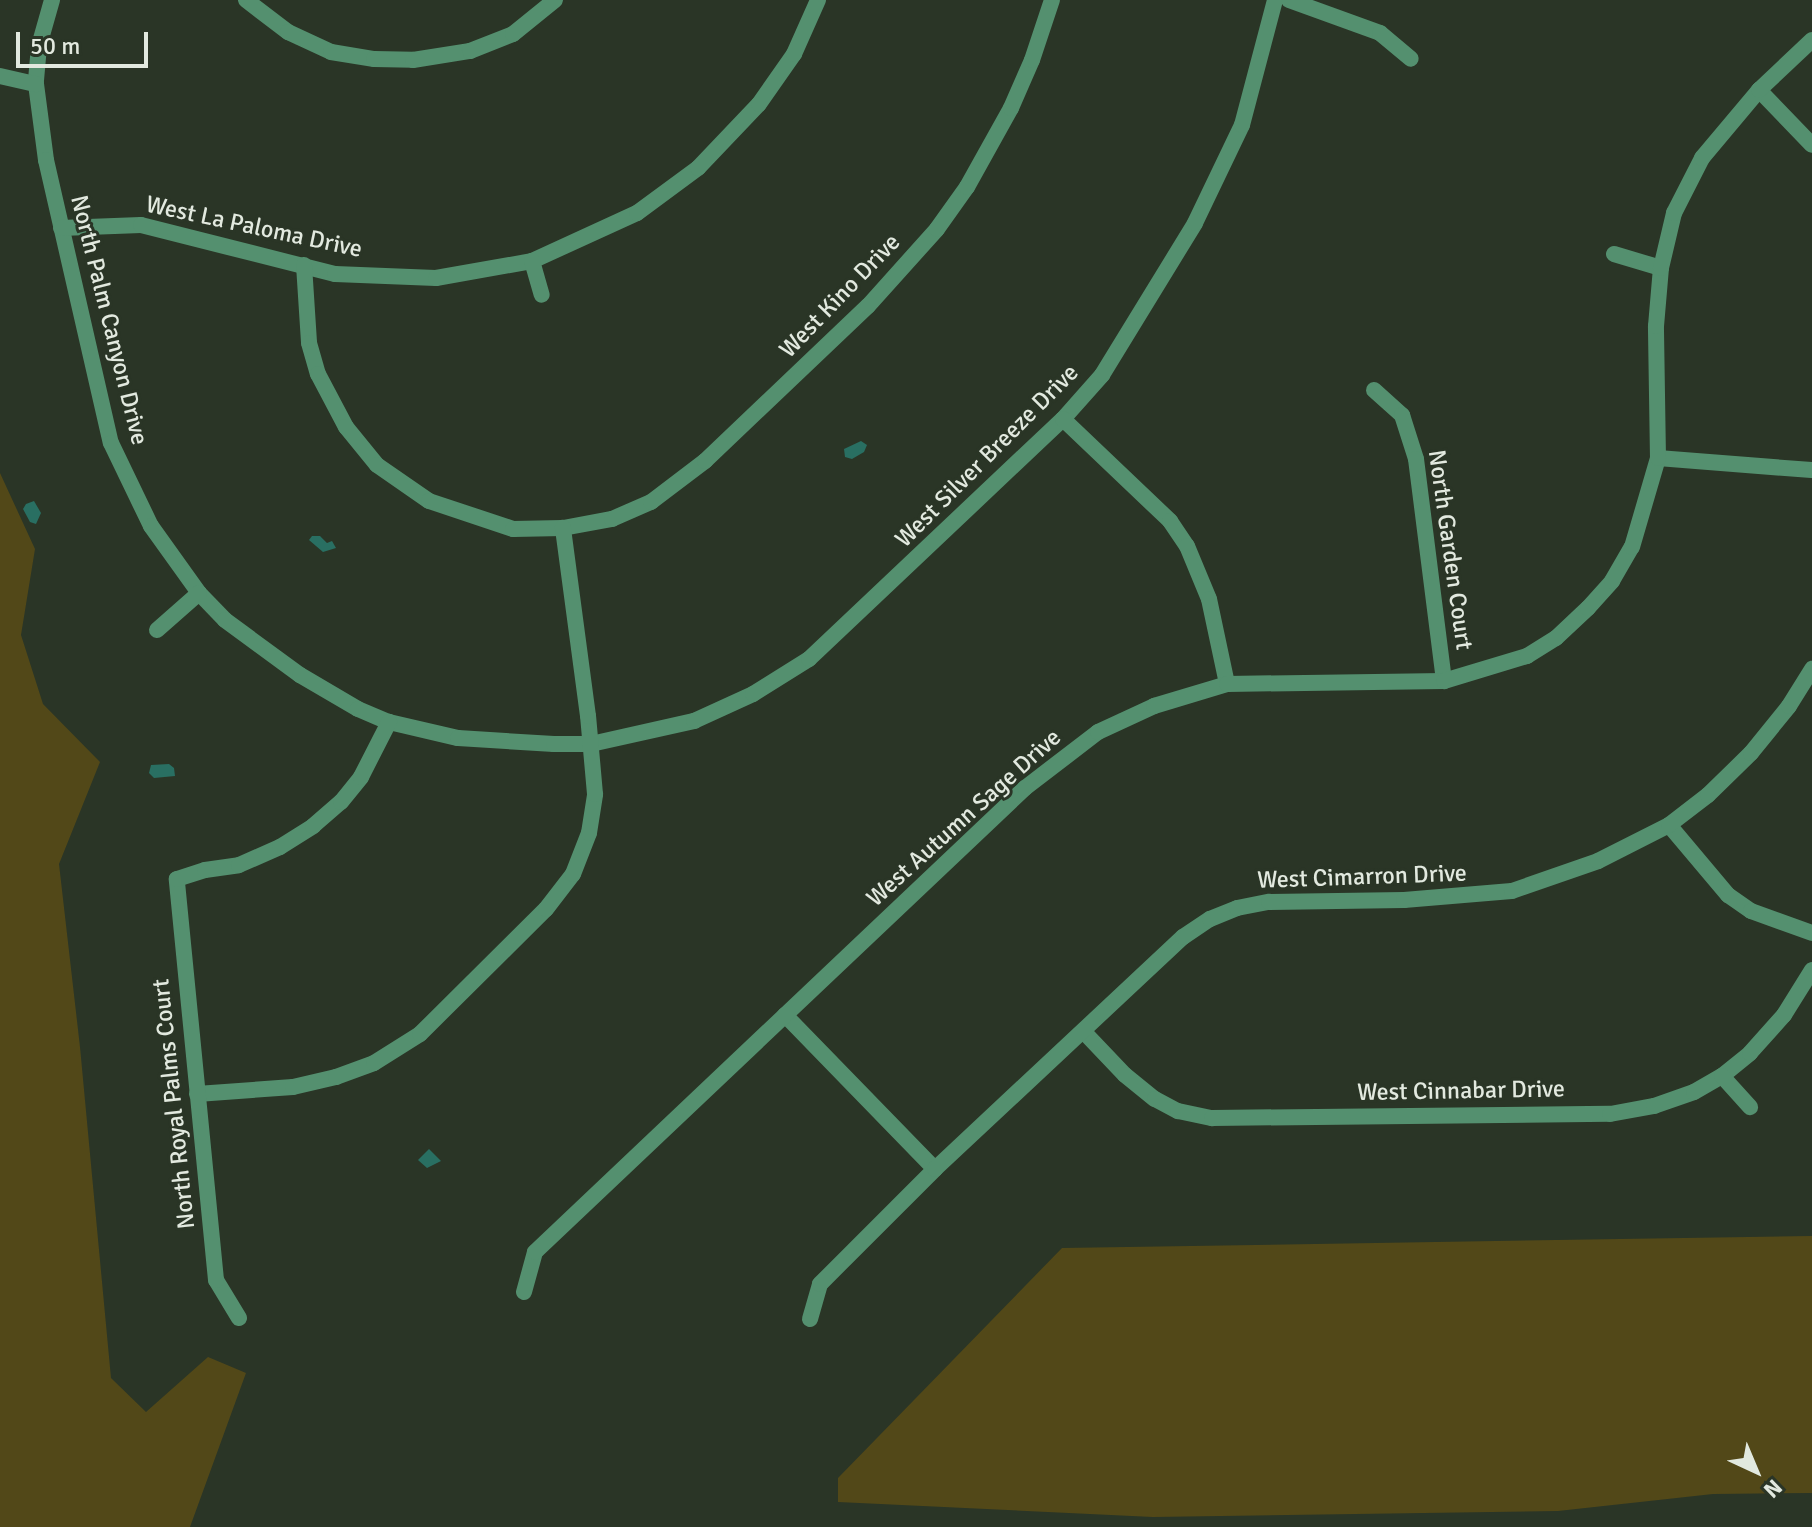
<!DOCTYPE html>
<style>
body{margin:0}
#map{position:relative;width:1812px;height:1527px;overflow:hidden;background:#2a3526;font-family:Signika,sans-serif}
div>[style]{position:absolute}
.green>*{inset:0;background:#524818}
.water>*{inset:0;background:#296f62}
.minor>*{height:16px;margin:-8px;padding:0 8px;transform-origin:8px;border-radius:8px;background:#54906f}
span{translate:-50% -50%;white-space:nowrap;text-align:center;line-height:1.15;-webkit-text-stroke:6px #2a3526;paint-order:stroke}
.street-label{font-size:24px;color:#e2e9df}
.north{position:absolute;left:1716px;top:1431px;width:80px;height:80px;-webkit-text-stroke:6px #2a3526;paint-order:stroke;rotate:136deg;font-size:22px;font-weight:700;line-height:32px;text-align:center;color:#e2e9df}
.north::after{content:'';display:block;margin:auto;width:28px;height:36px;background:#e2e9df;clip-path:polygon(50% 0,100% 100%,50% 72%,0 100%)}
.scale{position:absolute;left:16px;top:32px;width:132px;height:36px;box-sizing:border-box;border:4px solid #e2e9df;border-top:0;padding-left:10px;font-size:24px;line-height:28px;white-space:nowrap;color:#e2e9df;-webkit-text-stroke:6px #2a3526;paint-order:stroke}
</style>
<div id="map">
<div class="green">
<div style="clip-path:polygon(0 473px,35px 549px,21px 635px,43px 704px,100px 762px,59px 864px,80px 1047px,111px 1378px,146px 1412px,208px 1357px,246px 1373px,190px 1527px,0 1527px)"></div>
<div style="clip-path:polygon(1812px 1236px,1812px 1493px,1713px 1494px,1558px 1511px,1153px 1517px,838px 1502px,838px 1478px,1062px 1248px)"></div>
</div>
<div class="water">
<div style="clip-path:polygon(861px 441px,867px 445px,864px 452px,852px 459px,845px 457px,844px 449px)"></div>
<div style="clip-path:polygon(34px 501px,41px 513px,36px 524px,30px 522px,23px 509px,26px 504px)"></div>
<div style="clip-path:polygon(312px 536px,320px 536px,327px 543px,332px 541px,336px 548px,323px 552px,309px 540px)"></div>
<div style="clip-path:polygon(169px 764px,174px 768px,175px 776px,154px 778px,149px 773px,151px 765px)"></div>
<div style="clip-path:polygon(429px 1149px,441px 1161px,427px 1168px,418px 1160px)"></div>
</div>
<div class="minor">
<div style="left:52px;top:0;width:48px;rotate:105.8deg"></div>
<div style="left:39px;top:46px;width:38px;rotate:95deg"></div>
<div style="left:36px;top:84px;width:77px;rotate:82.5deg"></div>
<div style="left:46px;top:160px;width:290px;rotate:77.1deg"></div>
<div style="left:111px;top:443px;width:92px;rotate:64.3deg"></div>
<div style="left:151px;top:526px;width:82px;rotate:54.4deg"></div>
<div style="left:199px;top:593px;width:37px;rotate:46deg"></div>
<div style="left:225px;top:620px;width:93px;rotate:36.3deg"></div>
<div style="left:300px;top:675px;width:67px;rotate:30.4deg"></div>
<div style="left:358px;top:709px;width:34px;rotate:23deg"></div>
<div style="left:389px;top:722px;width:71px;rotate:13.1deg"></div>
<div style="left:458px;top:738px;width:96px;rotate:3.6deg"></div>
<div style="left:554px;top:744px;width:37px"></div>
<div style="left:591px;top:744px;width:106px;rotate:-12.6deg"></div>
<div style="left:694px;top:721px;width:65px;rotate:-24.6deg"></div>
<div style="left:753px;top:694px;width:66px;rotate:-32deg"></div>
<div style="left:809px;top:659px;width:349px;rotate:-43.4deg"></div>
<div style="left:1063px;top:419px;width:59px;rotate:-48.4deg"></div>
<div style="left:1102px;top:375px;width:178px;rotate:-58.5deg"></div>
<div style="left:1195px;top:223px;width:109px;rotate:-64.4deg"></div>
<div style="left:1242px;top:125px;width:129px;rotate:-75.2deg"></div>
<div style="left:246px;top:0;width:53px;rotate:37.3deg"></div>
<div style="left:288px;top:32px;width:47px;rotate:24.9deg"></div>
<div style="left:331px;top:52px;width:44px;rotate:9.2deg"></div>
<div style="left:374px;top:59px;width:39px;rotate:1deg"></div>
<div style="left:413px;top:60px;width:58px;rotate:-9deg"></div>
<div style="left:470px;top:51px;width:46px;rotate:-21.6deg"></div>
<div style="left:513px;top:34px;width:54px;rotate:-39deg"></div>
<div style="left:1289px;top:0;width:97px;rotate:19.9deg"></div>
<div style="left:1380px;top:33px;width:40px;rotate:40deg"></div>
<div style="left:0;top:76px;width:37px;rotate:13deg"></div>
<div style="left:1759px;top:90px;width:76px;rotate:46.1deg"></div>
<div style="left:61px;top:228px;width:80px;rotate:-2.1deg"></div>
<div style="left:141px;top:225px;width:200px;rotate:14.2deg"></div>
<div style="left:335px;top:274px;width:101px;rotate:2.3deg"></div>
<div style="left:436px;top:278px;width:97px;rotate:-10deg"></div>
<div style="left:532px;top:261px;width:115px;rotate:-24.6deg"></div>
<div style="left:637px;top:213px;width:76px;rotate:-36.4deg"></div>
<div style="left:698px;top:168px;width:88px;rotate:-46.4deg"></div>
<div style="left:759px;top:104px;width:61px;rotate:-55deg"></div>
<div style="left:794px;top:54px;width:59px;rotate:-66deg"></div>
<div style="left:1614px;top:254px;width:49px;rotate:16.6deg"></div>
<div style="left:532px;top:261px;width:35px;rotate:74deg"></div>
<div style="left:304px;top:265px;width:78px;rotate:86.3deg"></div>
<div style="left:309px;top:343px;width:32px;rotate:74deg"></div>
<div style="left:318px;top:374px;width:60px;rotate:62.2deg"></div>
<div style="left:346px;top:427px;width:49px;rotate:50.8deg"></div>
<div style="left:377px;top:465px;width:63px;rotate:34.7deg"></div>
<div style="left:429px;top:501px;width:89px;rotate:18.4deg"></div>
<div style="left:513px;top:529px;width:50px;rotate:-1.1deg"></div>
<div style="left:563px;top:528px;width:50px;rotate:-10.4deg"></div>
<div style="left:612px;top:519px;width:43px;rotate:-23.6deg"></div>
<div style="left:651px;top:502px;width:68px;rotate:-37.2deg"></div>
<div style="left:705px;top:461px;width:225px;rotate:-43.6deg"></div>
<div style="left:868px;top:306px;width:103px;rotate:-48.1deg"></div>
<div style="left:937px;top:229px;width:52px;rotate:-54.5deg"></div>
<div style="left:967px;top:187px;width:90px;rotate:-60.9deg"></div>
<div style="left:1011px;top:108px;width:52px;rotate:-66.4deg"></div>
<div style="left:1032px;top:60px;width:63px;rotate:-71.6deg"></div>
<div style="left:1374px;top:390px;width:38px;rotate:42deg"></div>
<div style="left:1402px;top:415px;width:46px;rotate:72.3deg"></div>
<div style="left:1416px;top:459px;width:224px;rotate:82.8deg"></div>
<div style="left:1063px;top:419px;width:148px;rotate:43.6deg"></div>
<div style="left:1170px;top:521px;width:30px;rotate:56deg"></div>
<div style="left:1187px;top:546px;width:57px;rotate:67.5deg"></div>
<div style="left:1209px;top:599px;width:87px;rotate:78deg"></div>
<div style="left:1658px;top:458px;width:154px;rotate:4.5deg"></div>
<div style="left:157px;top:630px;width:56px;rotate:-41.4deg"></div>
<div style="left:1669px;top:825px;width:92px;rotate:49.9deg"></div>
<div style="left:1728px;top:895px;width:28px;rotate:35deg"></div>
<div style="left:1751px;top:911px;width:65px;rotate:19.8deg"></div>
<div style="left:785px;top:1015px;width:215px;rotate:45.8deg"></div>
<div style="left:1084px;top:1032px;width:59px;rotate:46.4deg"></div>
<div style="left:1125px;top:1075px;width:38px;rotate:39deg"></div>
<div style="left:1155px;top:1099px;width:26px;rotate:28deg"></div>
<div style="left:1178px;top:1111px;width:35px;rotate:12deg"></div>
<div style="left:1212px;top:1118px;width:398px;rotate:-0.6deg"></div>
<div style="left:1610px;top:1114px;width:45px;rotate:-10.3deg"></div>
<div style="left:1654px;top:1106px;width:42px;rotate:-19.3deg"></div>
<div style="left:1694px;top:1092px;width:32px;rotate:-30deg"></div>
<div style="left:1722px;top:1076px;width:36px;rotate:-39deg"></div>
<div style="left:1750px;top:1053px;width:51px;rotate:-48.2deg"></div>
<div style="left:1784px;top:1015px;width:53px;rotate:-58.1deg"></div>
<div style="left:1722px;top:1076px;width:42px;rotate:47.9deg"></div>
<div style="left:197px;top:1094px;width:96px;rotate:-4.2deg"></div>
<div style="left:293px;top:1087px;width:44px;rotate:-13.1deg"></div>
<div style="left:336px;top:1077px;width:40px;rotate:-20.2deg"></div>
<div style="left:374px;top:1063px;width:54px;rotate:-32.2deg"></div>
<div style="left:420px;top:1034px;width:177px;rotate:-44.8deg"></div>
<div style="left:546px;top:909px;width:44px;rotate:-52.4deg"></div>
<div style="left:573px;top:874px;width:44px;rotate:-68.7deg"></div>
<div style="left:589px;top:833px;width:39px;rotate:-81deg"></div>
<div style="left:595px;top:794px;width:78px;rotate:-95.1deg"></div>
<div style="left:588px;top:716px;width:190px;rotate:-97.6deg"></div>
<div style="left:524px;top:1292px;width:41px;rotate:-74.6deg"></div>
<div style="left:535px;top:1252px;width:675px;rotate:-43.44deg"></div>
<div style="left:1025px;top:788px;width:92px;rotate:-37.5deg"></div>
<div style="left:1098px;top:732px;width:62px;rotate:-24.9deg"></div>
<div style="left:1154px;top:706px;width:76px;rotate:-16.8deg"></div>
<div style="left:1227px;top:684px;width:217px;rotate:-0.8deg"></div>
<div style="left:1444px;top:681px;width:87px;rotate:-16.8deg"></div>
<div style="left:1527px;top:656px;width:34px;rotate:-32deg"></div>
<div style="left:1556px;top:638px;width:44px;rotate:-43.2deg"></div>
<div style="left:1588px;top:608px;width:36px;rotate:-48deg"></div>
<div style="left:1612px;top:581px;width:39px;rotate:-60deg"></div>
<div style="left:1632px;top:547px;width:93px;rotate:-73.7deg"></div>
<div style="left:1658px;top:458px;width:132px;rotate:-90.9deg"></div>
<div style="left:1656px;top:326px;width:58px;rotate:-85.1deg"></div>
<div style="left:1661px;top:268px;width:57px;rotate:-76.7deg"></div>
<div style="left:1674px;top:213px;width:62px;rotate:-63deg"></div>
<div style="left:1702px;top:158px;width:89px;rotate:-50deg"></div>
<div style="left:1759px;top:90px;width:73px;rotate:-43.3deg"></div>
<div style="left:239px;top:1318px;width:44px;rotate:-121.2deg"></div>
<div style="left:216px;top:1280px;width:403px;rotate:-95.6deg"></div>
<div style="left:177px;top:879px;width:29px;rotate:-18deg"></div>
<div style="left:205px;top:870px;width:34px;rotate:-8deg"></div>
<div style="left:239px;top:865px;width:45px;rotate:-23.7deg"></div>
<div style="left:280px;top:847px;width:39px;rotate:-32deg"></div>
<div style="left:313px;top:826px;width:37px;rotate:-41deg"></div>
<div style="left:341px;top:802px;width:32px;rotate:-51deg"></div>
<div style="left:361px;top:777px;width:62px;rotate:-63deg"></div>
<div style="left:810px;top:1319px;width:36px;rotate:-74deg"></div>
<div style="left:820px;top:1284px;width:163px;rotate:-45deg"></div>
<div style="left:935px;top:1169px;width:340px;rotate:-43.1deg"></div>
<div style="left:1183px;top:937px;width:32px;rotate:-34deg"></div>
<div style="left:1210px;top:919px;width:29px;rotate:-22deg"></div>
<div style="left:1237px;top:908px;width:33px;rotate:-11deg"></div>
<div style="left:1269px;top:902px;width:135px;rotate:-0.8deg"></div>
<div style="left:1404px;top:900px;width:108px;rotate:-4.8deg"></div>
<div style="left:1512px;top:891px;width:91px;rotate:-19.2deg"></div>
<div style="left:1598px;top:861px;width:80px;rotate:-26.9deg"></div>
<div style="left:1669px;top:825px;width:49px;rotate:-37.6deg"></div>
<div style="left:1708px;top:795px;width:60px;rotate:-44.3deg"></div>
<div style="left:1751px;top:753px;width:60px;rotate:-51deg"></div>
<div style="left:1789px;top:706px;width:44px;rotate:-58.1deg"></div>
</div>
<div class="street-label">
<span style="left:254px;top:227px;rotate:12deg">West La Paloma Drive</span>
<span style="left:840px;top:296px;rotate:-46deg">West Kino Drive</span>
<span style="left:109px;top:320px;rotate:76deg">North Palm Canyon Drive</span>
<span style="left:987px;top:456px;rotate:-45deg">West Silver Breeze Drive</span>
<span style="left:1450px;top:550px;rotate:82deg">North Garden Court</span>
<span style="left:964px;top:818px;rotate:-42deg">West Autumn Sage Drive</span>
<span style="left:1362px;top:877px;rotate:-2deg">West Cimarron Drive</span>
<span style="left:1461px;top:1091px;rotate:-1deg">West Cinnabar Drive</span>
<span style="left:174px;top:1104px;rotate:-96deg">North Royal Palms Court</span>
</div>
<div class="north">N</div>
<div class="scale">50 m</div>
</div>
